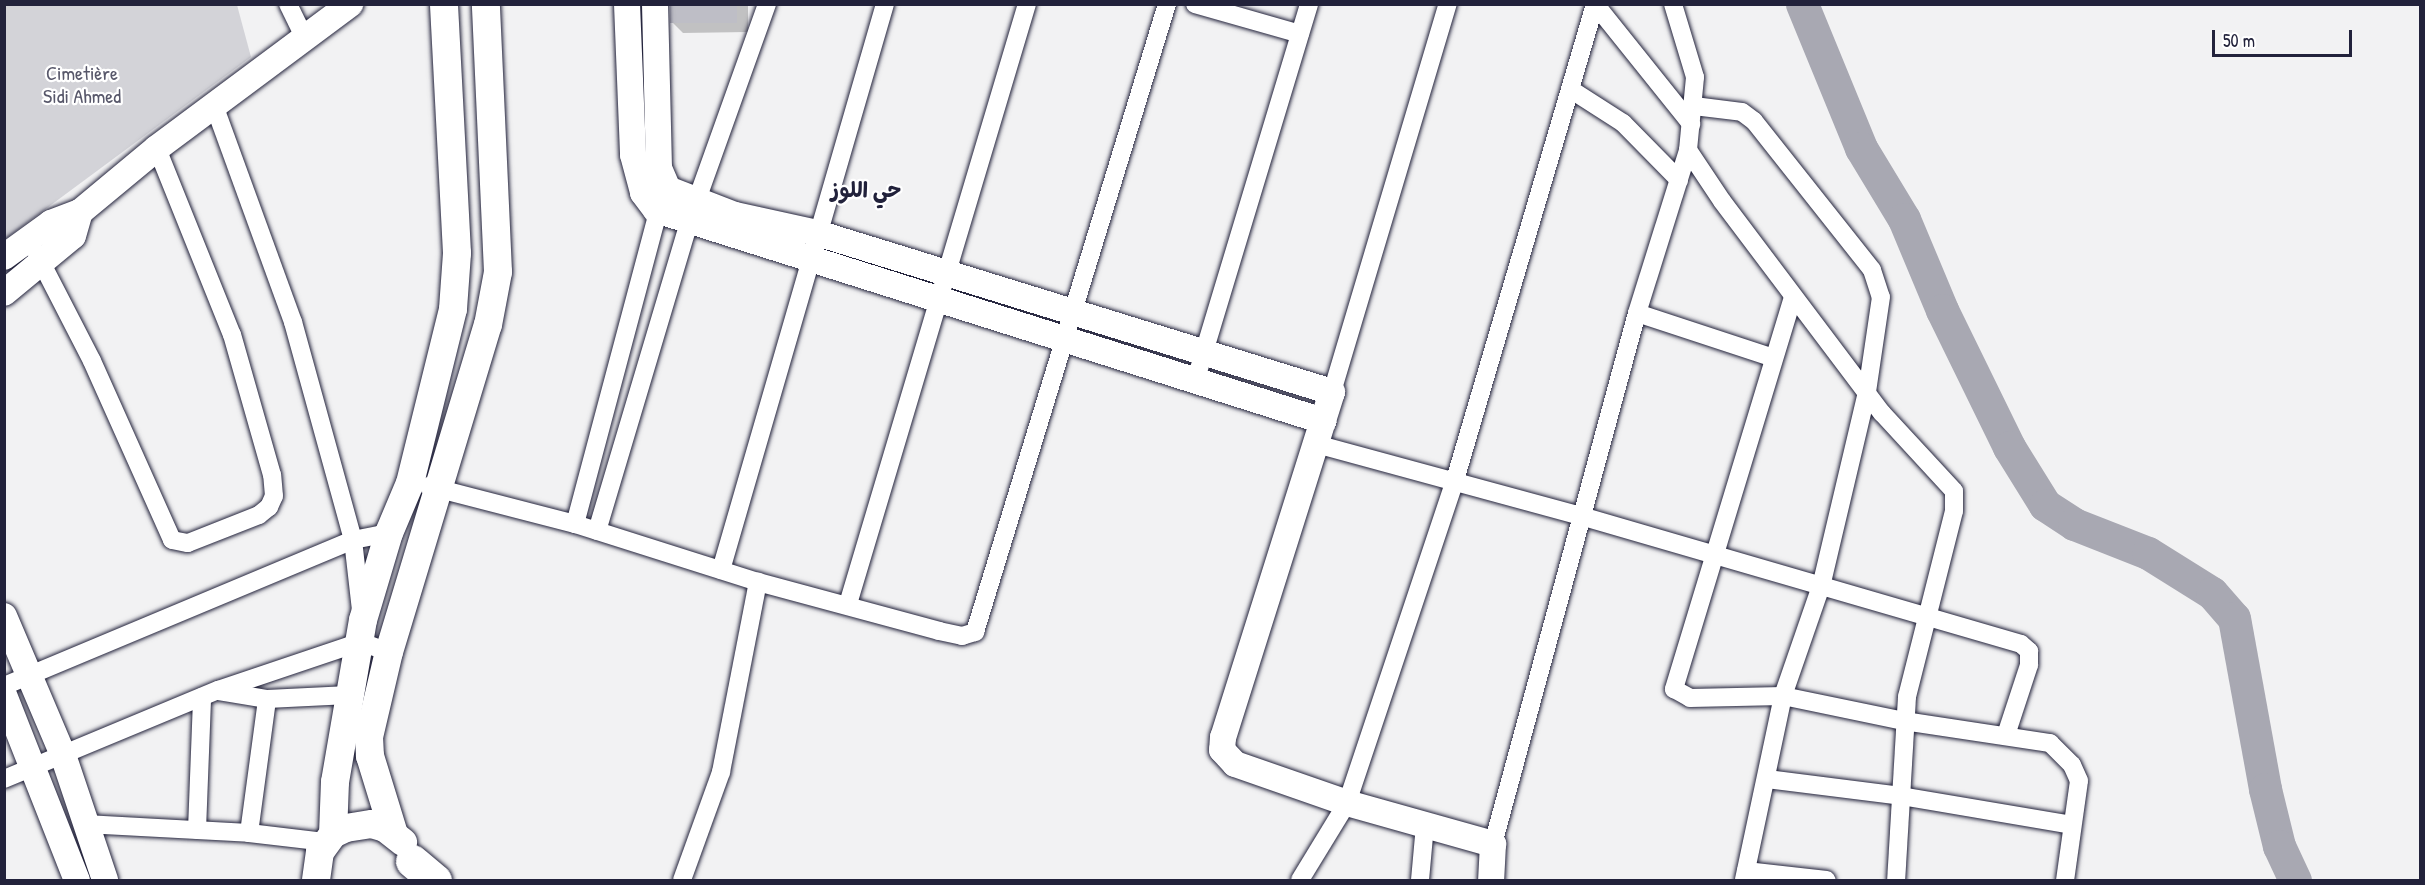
<!DOCTYPE html>
<meta charset="utf-8">
<style>
body{margin:0}
#map{position:relative;width:2425px;height:885px;overflow:hidden;background:#f2f2f3;font-family:"Patrick Hand","Playpen Sans Arabic",sans-serif}
div>[style]{position:absolute}
.green>*{inset:0;background:#d3d3d8}
.shadow>*{inset:0;background:#0003}
.river>*{height:33px;margin:-16.5px;padding:0 16.5px;transform-origin:16.5px;border-radius:16.5px;background:#a8a8b2}
.building>*{inset:0;background:#bebec6;transform-origin:0 0}
.roads{filter:drop-shadow(0 0 2px #22223b) drop-shadow(0 0 2px #22223b)}
.street>*{height:18px;margin:-9px;padding:0 9px;transform-origin:9px;border-radius:9px;background:#fff}
.secondary>*{height:26px;margin:-13px;padding:0 13px;transform-origin:13px;border-radius:13px;background:#fff}
.primary>*{height:28px;margin:-14px;padding:0 14px;transform-origin:14px;border-radius:14px;background:#fff}
.highway>*{height:33px;margin:-16.5px;padding:0 16.5px;transform-origin:16.5px;border-radius:16.5px;background:#fff}
span{translate:-50% -50%;white-space:nowrap;text-align:center;line-height:1.15;-webkit-text-stroke:4.5px #fff;paint-order:stroke}
.park-label{font-size:20px;color:#57576a}
.neighbourhood-label{font-size:21px;color:#22223b;font-weight:700}
.frame{position:absolute;inset:0;border:6px solid #22223b;pointer-events:none}
.scale{position:absolute;left:2212px;top:30px;width:140px;height:27px;box-sizing:border-box;border:3px solid #22223b;border-top:0;padding-left:8px;font-size:18px;line-height:21px;white-space:nowrap;color:#22223b;-webkit-text-stroke:4px #fff;paint-order:stroke}
</style>
<div id="map">
<div class="green">
<div style="clip-path:polygon(5px 4px,237px 5px,251px 57px,5px 239px)"></div>
</div>
<div class="shadow">
<div style="clip-path:polygon(671px 4px,748px 4px,748px 32px,683px 33px,672px 22px)"></div>
</div>
<div class="river">
<div style="left:1802px;top:4px;width:156px;rotate:67.7deg"></div>
<div style="left:1861px;top:148px;width:83px;rotate:58.8deg"></div>
<div style="left:1904px;top:219px;width:99px;rotate:67.3deg"></div>
<div style="left:1942px;top:310px;width:153px;rotate:63.9deg"></div>
<div style="left:2009px;top:447px;width:68px;rotate:58.2deg"></div>
<div style="left:2045px;top:505px;width:35px;rotate:33deg"></div>
<div style="left:2074px;top:524px;width:79px;rotate:21.4deg"></div>
<div style="left:2148px;top:553px;width:75px;rotate:32deg"></div>
<div style="left:2212px;top:593px;width:33px;rotate:49deg"></div>
<div style="left:2234px;top:618px;width:174px;rotate:79.7deg"></div>
<div style="left:2265px;top:789px;width:59px;rotate:76.2deg"></div>
<div style="left:2279px;top:846px;width:38px;rotate:65deg"></div>
</div>
<div class="building">
<div style="left:670px;top:4px;width:67px;height:19px"></div>
</div>
<div class="roads">
<div class="street">
<div style="left:288px;top:4px;width:39px;rotate:64deg"></div>
<div style="left:1195px;top:4px;width:109px;rotate:15.9deg"></div>
<div style="left:1595px;top:4px;width:154px;rotate:51.3deg"></div>
<div style="left:1570px;top:89px;width:63px;rotate:32.7deg"></div>
<div style="left:1623px;top:123px;width:80px;rotate:45.5deg"></div>
<div style="left:214px;top:105px;width:231px;rotate:70deg"></div>
<div style="left:293px;top:322px;width:226px;rotate:74.6deg"></div>
<div style="left:353px;top:540px;width:70px;rotate:83.5deg"></div>
<div style="left:1694px;top:106px;width:48px;rotate:7.1deg"></div>
<div style="left:1742px;top:112px;width:15px;rotate:37deg"></div>
<div style="left:1754px;top:121px;width:190px;rotate:51.6deg"></div>
<div style="left:1872px;top:270px;width:28px;rotate:72deg"></div>
<div style="left:1881px;top:297px;width:96px;rotate:98.4deg"></div>
<div style="left:1867px;top:392px;width:199px;rotate:103.3deg"></div>
<div style="left:1821px;top:586px;width:116px;rotate:109.1deg"></div>
<div style="left:1783px;top:696px;width:188px;rotate:102deg"></div>
<div style="left:1688px;top:150px;width:61px;rotate:56.3deg"></div>
<div style="left:1722px;top:201px;width:266px;rotate:53deg"></div>
<div style="left:1882px;top:413px;width:106px;rotate:47.3deg"></div>
<div style="left:1954px;top:491px;width:20px;rotate:90deg"></div>
<div style="left:1954px;top:511px;width:192px;rotate:104.2deg"></div>
<div style="left:1907px;top:697px;width:183px;rotate:93.4deg"></div>
<div style="left:37px;top:254px;width:120px;rotate:62.8deg"></div>
<div style="left:92px;top:361px;width:196px;rotate:65.9deg"></div>
<div style="left:172px;top:540px;width:16px;rotate:11deg"></div>
<div style="left:188px;top:543px;width:76px;rotate:-21.5deg"></div>
<div style="left:259px;top:515px;width:13px;rotate:-39deg"></div>
<div style="left:269px;top:507px;width:12px;rotate:-66deg"></div>
<div style="left:274px;top:496px;width:21px;rotate:-95deg"></div>
<div style="left:272px;top:475px;width:146px;rotate:-105.9deg"></div>
<div style="left:232px;top:335px;width:201px;rotate:-111.9deg"></div>
<div style="left:1793px;top:297px;width:410px;rotate:106.9deg"></div>
<div style="left:1674px;top:689px;width:18px;rotate:29deg"></div>
<div style="left:1690px;top:698px;width:93px;rotate:-1.2deg"></div>
<div style="left:1783px;top:696px;width:124px;rotate:11.7deg"></div>
<div style="left:1904px;top:721px;width:148px;rotate:8.6deg"></div>
<div style="left:2050px;top:743px;width:31px;rotate:45deg"></div>
<div style="left:2072px;top:765px;width:17px;rotate:66deg"></div>
<div style="left:2079px;top:781px;width:100px;rotate:98deg"></div>
<div style="left:1637px;top:313px;width:144px;rotate:18.2deg"></div>
<div style="left:1195px;top:382px;width:395px;rotate:-73.2deg"></div>
<div style="left:1332px;top:392px;width:405px;rotate:-73.4deg"></div>
<div style="left:1316px;top:444px;width:275px;rotate:15.2deg"></div>
<div style="left:1581px;top:516px;width:458px;rotate:16.2deg"></div>
<div style="left:2021px;top:644px;width:11px;rotate:41deg"></div>
<div style="left:2029px;top:651px;width:14px;rotate:90deg"></div>
<div style="left:2029px;top:665px;width:74px;rotate:108.2deg"></div>
<div style="left:428px;top:486px;width:152px;rotate:14.5deg"></div>
<div style="left:575px;top:524px;width:192px;rotate:17.6deg"></div>
<div style="left:758px;top:582px;width:188px;rotate:15.1deg"></div>
<div style="left:939px;top:631px;width:24px;rotate:12deg"></div>
<div style="left:962px;top:636px;width:14px;rotate:-17deg"></div>
<div style="left:975px;top:632px;width:657px;rotate:-73deg"></div>
<div style="left:575px;top:524px;width:334px;rotate:-75.1deg"></div>
<div style="left:597px;top:531px;width:322px;rotate:-73.4deg"></div>
<div style="left:689px;top:222px;width:232px;rotate:-70.3deg"></div>
<div style="left:721px;top:570px;width:589px;rotate:-73.84deg"></div>
<div style="left:848px;top:604px;width:626px;rotate:-73.39deg"></div>
<div style="left:4px;top:686px;width:378px;rotate:-22.7deg"></div>
<div style="left:353px;top:540px;width:37px;rotate:-11deg"></div>
<div style="left:219px;top:691px;width:49px;rotate:9.5deg"></div>
<div style="left:267px;top:699px;width:82px;rotate:-2.8deg"></div>
<div style="left:4px;top:779px;width:232px;rotate:-22.6deg"></div>
<div style="left:218px;top:690px;width:151px;rotate:-18.6deg"></div>
<div style="left:361px;top:642px;width:30px;rotate:20deg"></div>
<div style="left:1767px;top:779px;width:135px;rotate:7.2deg"></div>
<div style="left:1901px;top:796px;width:173px;rotate:9.6deg"></div>
<div style="left:85px;top:824px;width:164px;rotate:3.1deg"></div>
<div style="left:249px;top:833px;width:78px;rotate:6.7deg"></div>
<div style="left:197px;top:830px;width:133px;rotate:-87.8deg"></div>
<div style="left:249px;top:833px;width:135px;rotate:-82.3deg"></div>
<div style="left:1493px;top:844px;width:550px;rotate:-74.83deg"></div>
<div style="left:1637px;top:313px;width:171px;rotate:-72.6deg"></div>
<div style="left:1688px;top:150px;width:73px;rotate:-84.5deg"></div>
<div style="left:1695px;top:77px;width:76px;rotate:-106.8deg"></div>
<div style="left:1746px;top:871px;width:81px;rotate:6.4deg"></div>
<div style="left:682px;top:880px;width:115px;rotate:-70.1deg"></div>
<div style="left:721px;top:772px;width:194px;rotate:-79deg"></div>
<div style="left:1300px;top:880px;width:90px;rotate:-58.6deg"></div>
<div style="left:1347px;top:803px;width:341px;rotate:-71.5deg"></div>
<div style="left:1455px;top:480px;width:496px;rotate:-73.6deg"></div>
<div style="left:1420px;top:880px;width:55px;rotate:-84.8deg"></div>
</div>
<div class="secondary">
<div style="left:627px;top:4px;width:151px;rotate:87.7deg"></div>
<div style="left:633px;top:155px;width:39px;rotate:75deg"></div>
<div style="left:643px;top:193px;width:21px;rotate:53deg"></div>
<div style="left:656px;top:210px;width:700px;rotate:17.55deg"></div>
<div style="left:655px;top:4px;width:164px;rotate:88.6deg"></div>
<div style="left:659px;top:168px;width:23px;rotate:67deg"></div>
<div style="left:668px;top:189px;width:72px;rotate:21.2deg"></div>
<div style="left:735px;top:215px;width:84px;rotate:12.4deg"></div>
<div style="left:817px;top:233px;width:539px;rotate:17.16deg"></div>
<div style="left:1332px;top:392px;width:362px;rotate:107.5deg"></div>
<div style="left:1223px;top:737px;width:13px;rotate:94deg"></div>
<div style="left:1222px;top:750px;width:19px;rotate:47deg"></div>
<div style="left:1235px;top:764px;width:119px;rotate:19.2deg"></div>
<div style="left:1347px;top:803px;width:152px;rotate:15.7deg"></div>
<div style="left:1493px;top:844px;width:36px;rotate:93deg"></div>
<div style="left:4px;top:257px;width:58px;rotate:-35.9deg"></div>
<div style="left:51px;top:223px;width:31px;rotate:-21deg"></div>
<div style="left:80px;top:212px;width:100px;rotate:-39.7deg"></div>
<div style="left:157px;top:148px;width:241px;rotate:-36.7deg"></div>
<div style="left:4px;top:293px;width:89px;rotate:-39.6deg"></div>
<div style="left:73px;top:236px;width:25px;rotate:-74deg"></div>
<div style="left:4px;top:616px;width:151px;rotate:67deg"></div>
<div style="left:63px;top:755px;width:132px;rotate:71.4deg"></div>
<div style="left:4px;top:695px;width:199px;rotate:68.5deg"></div>
</div>
<div class="primary">
<div style="left:333px;top:834px;width:52px;rotate:-87.8deg"></div>
<div style="left:335px;top:782px;width:164px;rotate:-80.2deg"></div>
<div style="left:363px;top:620px;width:91px;rotate:-73.4deg"></div>
<div style="left:389px;top:533px;width:54px;rotate:-67.2deg"></div>
<div style="left:410px;top:483px;width:179px;rotate:-76.1deg"></div>
<div style="left:453px;top:309px;width:56px;rotate:-85.9deg"></div>
<div style="left:457px;top:253px;width:249px;rotate:-93deg"></div>
<div style="left:394px;top:834px;width:82px;rotate:-107.1deg"></div>
<div style="left:370px;top:756px;width:19px;rotate:-93deg"></div>
<div style="left:369px;top:737px;width:87px;rotate:-76.8deg"></div>
<div style="left:389px;top:652px;width:342px;rotate:-73.2deg"></div>
<div style="left:488px;top:325px;width:54px;rotate:-79.3deg"></div>
<div style="left:498px;top:272px;width:268px;rotate:-92.6deg"></div>
<div style="left:316px;top:880px;width:28px;rotate:-82deg"></div>
<div style="left:320px;top:852px;width:22px;rotate:-54deg"></div>
<div style="left:333px;top:834px;width:14px;rotate:-25deg"></div>
<div style="left:346px;top:828px;width:26px;rotate:-9deg"></div>
<div style="left:372px;top:824px;width:14px;rotate:17deg"></div>
<div style="left:385px;top:828px;width:23px;rotate:38deg"></div>
</div>
<div class="highway">
<div style="left:412px;top:861px;width:30px;rotate:40deg"></div>
</div>
</div>
<div class="park-label">
<span style="left:82px;top:84px">Cimetière<br>Sidi Ahmed</span>
</div>
<div class="neighbourhood-label">
<span style="left:866px;top:190px">حي اللوز</span>
</div>
<div class="frame"></div>
<div class="scale">50 m</div>
</div>
